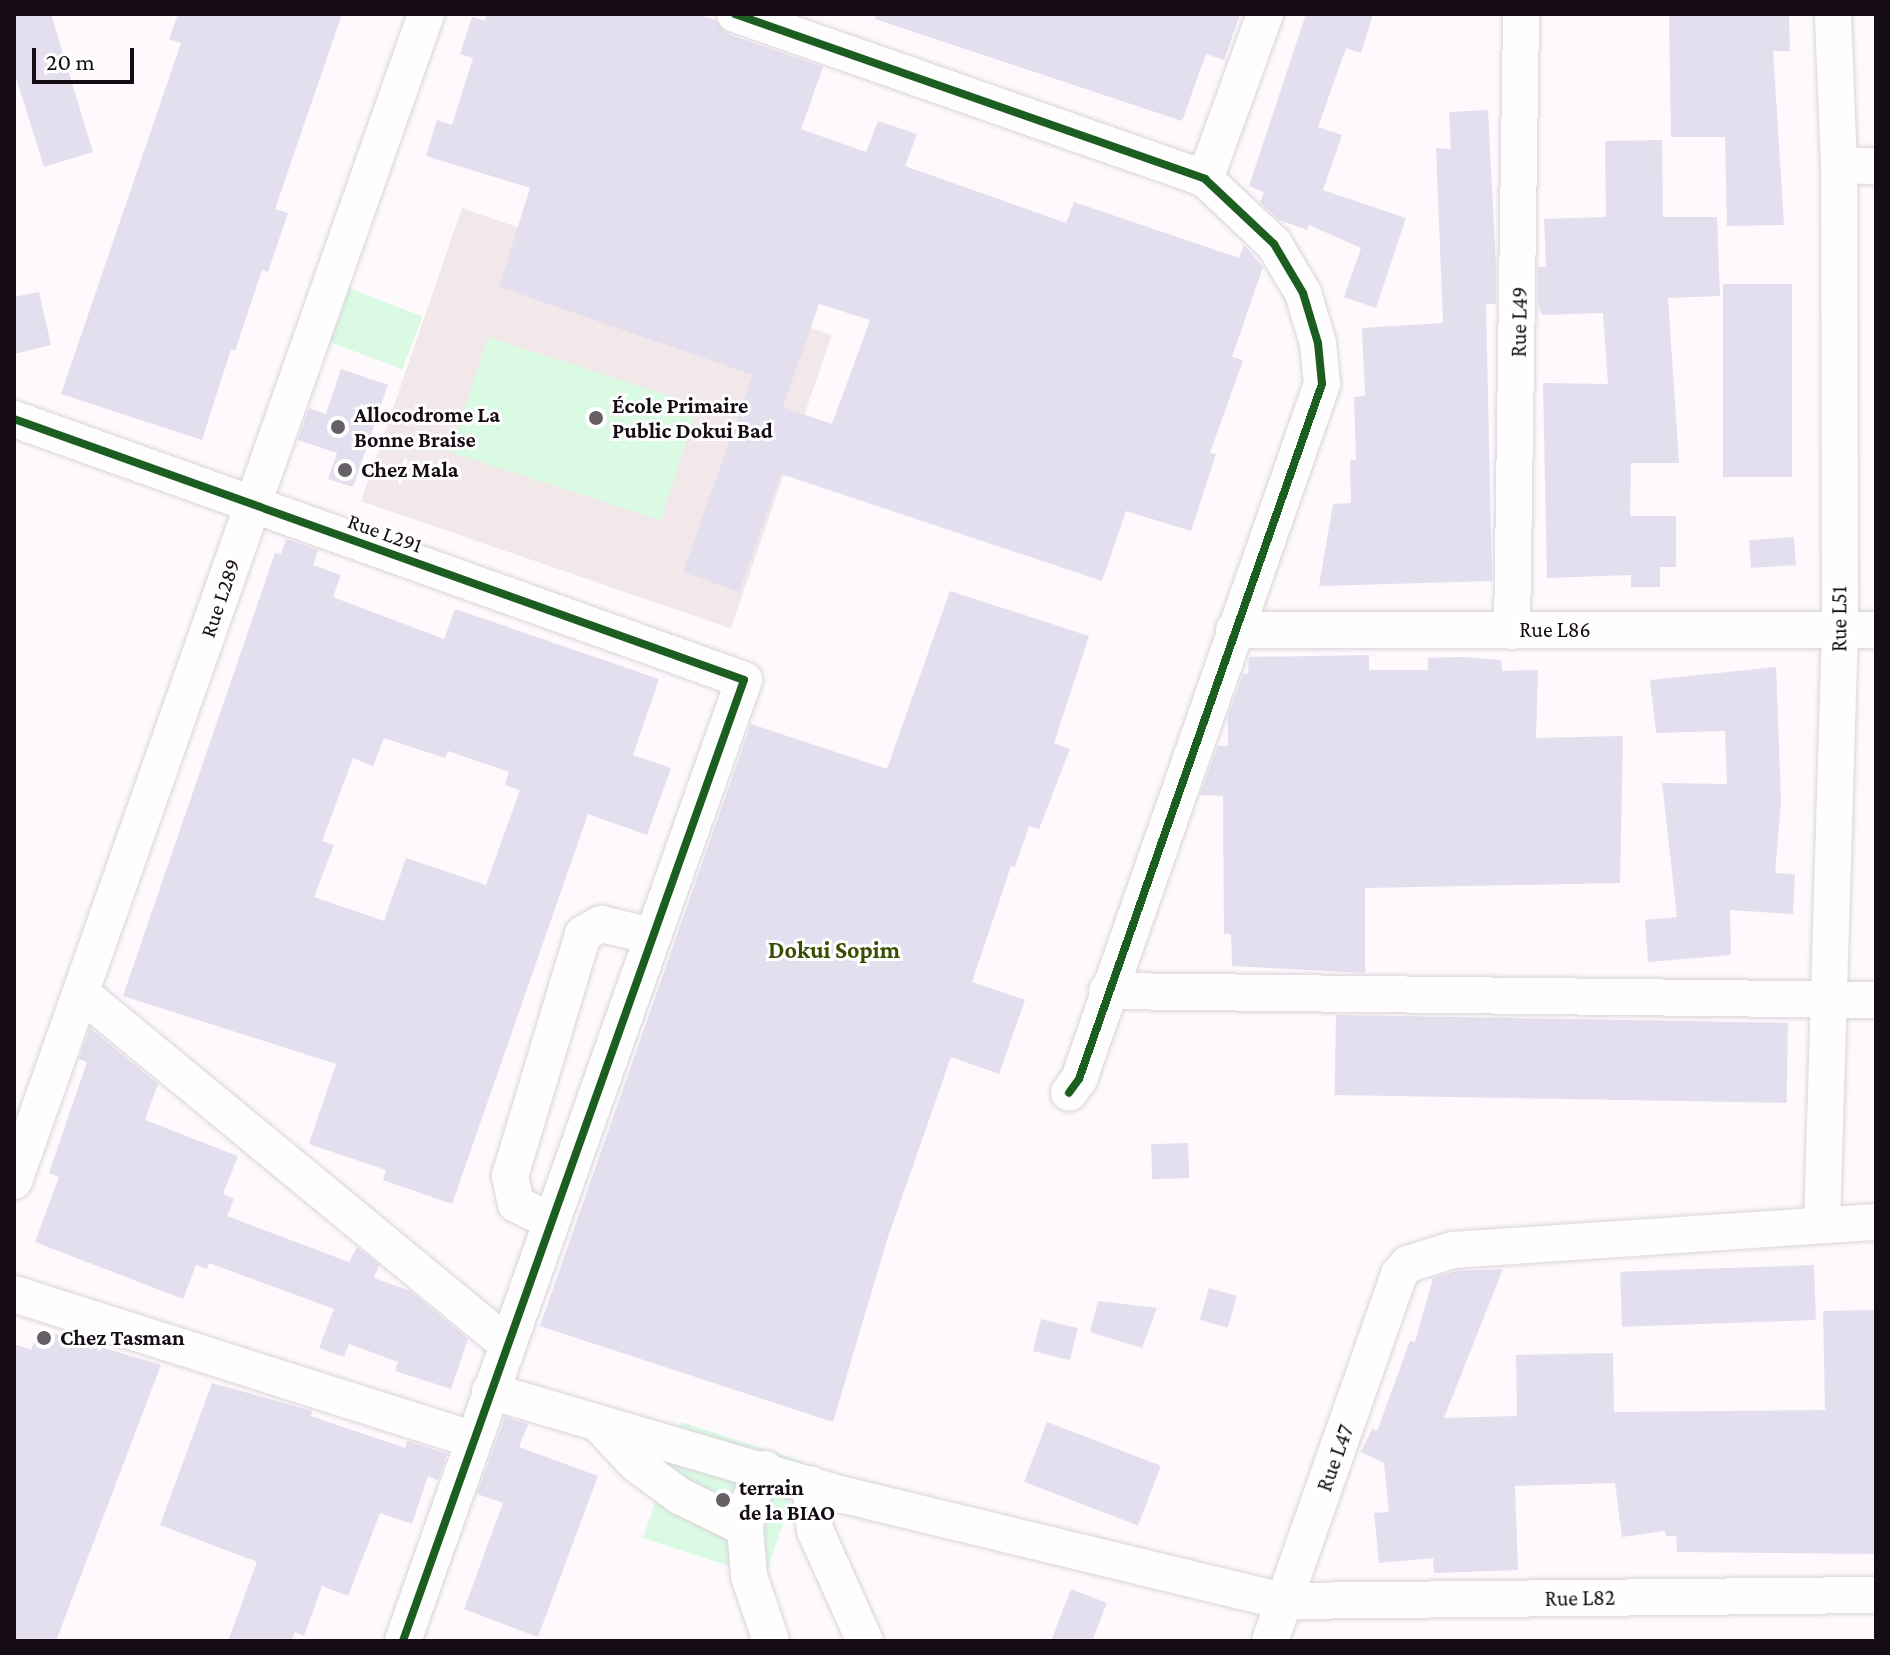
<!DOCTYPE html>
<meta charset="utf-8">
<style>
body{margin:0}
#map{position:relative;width:1890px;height:1655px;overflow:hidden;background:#fdf9fc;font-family:"Crimson Pro",serif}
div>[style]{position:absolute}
.education>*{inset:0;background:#f3e8e9;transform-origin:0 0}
.green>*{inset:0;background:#dafae3;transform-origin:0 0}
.building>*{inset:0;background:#e3dfee;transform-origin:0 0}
.roads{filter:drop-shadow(0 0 2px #dbd3da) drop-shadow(0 0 2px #dbd3da)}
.minor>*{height:36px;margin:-18px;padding:0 18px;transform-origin:18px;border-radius:18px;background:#fffeff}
.cycleway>*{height:8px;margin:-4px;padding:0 4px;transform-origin:4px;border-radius:4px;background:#1b5e20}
.dots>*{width:22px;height:22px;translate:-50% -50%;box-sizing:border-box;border:4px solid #fff;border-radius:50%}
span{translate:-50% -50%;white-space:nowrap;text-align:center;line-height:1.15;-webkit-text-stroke:6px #fff;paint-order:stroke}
.street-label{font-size:22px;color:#160c15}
.poi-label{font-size:22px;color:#160c15;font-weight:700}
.left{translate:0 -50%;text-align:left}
.neighbourhood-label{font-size:24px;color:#394d00;font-weight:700}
.frame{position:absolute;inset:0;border:16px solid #160c15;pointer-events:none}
.scale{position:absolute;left:32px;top:48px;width:102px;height:36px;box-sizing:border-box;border:4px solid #160c15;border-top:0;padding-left:10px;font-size:24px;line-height:28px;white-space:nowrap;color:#160c15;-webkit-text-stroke:6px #fff;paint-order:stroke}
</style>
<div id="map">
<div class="education">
<div style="left:462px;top:208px;width:391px;height:310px;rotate:19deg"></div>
</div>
<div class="green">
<div style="left:346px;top:287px;width:82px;height:57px;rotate:21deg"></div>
<div style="left:488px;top:337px;width:221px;height:121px;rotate:18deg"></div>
<div style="left:681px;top:1422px;width:128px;height:122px;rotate:18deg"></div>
</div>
<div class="building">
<div style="clip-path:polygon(14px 14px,51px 14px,93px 152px,44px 167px,14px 71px)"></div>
<div style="clip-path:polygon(178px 14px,342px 14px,275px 209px,288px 213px,268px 272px,262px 270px,235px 351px,231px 349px,202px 440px,61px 394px,181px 43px,169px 39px)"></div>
<div style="clip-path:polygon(evenodd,487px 14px,697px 14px,715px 20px,728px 34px,823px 67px,801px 129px,866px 152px,878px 121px,917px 134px,905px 166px,1066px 223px,1074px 202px,1239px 258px,1244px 245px,1263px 267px,1232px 357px,1243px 360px,1210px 453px,1216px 454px,1191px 531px,1126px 511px,1102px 581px,781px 474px,739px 592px,683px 572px,753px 375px,499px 287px,530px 188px,426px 156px,437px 120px,452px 125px,473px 58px,460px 54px,472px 17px,485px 21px,487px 14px,819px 304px,870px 320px,832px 424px,783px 407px,819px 304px)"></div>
<div style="clip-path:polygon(876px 14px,1240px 14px,1224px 60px,1206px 54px,1182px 121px,875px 19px)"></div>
<div style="clip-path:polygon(1306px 14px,1373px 14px,1361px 53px,1346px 48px,1318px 127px,1342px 135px,1323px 190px,1406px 218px,1376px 308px,1344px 297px,1361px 248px,1309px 225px,1307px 230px,1279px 220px,1260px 202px,1264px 192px,1249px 186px)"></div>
<div style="clip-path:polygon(1669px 14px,1789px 14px,1790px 51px,1773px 51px,1784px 225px,1727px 226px,1725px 137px,1671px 137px)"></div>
<div style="clip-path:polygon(1488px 110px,1496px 268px,1496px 304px,1486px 304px,1492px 581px,1319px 586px,1333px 504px,1351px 503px,1350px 460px,1356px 460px,1354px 397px,1365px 396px,1362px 328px,1443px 323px,1436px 148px,1451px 149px,1449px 112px)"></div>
<div style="clip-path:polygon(1662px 140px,1663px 217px,1717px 217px,1720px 296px,1668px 298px,1679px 463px,1631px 463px,1630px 516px,1676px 516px,1676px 567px,1660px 567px,1660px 587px,1631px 587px,1631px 575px,1547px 578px,1543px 383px,1608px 384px,1603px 313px,1542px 315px,1538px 304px,1538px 267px,1546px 267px,1544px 219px,1606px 217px,1605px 141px)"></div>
<div style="left:1723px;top:284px;width:69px;height:193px"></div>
<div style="clip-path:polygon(39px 292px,51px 345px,14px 354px,14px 297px)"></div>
<div style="clip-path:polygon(341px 369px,388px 385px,353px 487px,328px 479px,337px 453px,298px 440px,309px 408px,326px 414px)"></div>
<div style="left:1794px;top:537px;width:28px;height:45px;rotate:86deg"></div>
<div style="clip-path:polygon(evenodd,286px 539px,318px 550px,313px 565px,341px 575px,333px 597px,444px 639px,455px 609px,659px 679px,633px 755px,671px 768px,647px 835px,588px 814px,452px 1204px,383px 1180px,386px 1170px,309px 1144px,336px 1064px,123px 996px,275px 553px,281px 554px,286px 539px,384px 738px,445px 758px,448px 751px,509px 772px,505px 785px,520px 790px,486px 885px,406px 858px,384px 921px,314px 897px,334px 845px,322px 841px,353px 758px,373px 766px,384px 738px)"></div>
<div style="clip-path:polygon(950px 591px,1089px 636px,1054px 743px,1070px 749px,1039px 829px,1029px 826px,1015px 867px,1011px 866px,972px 982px,1025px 1000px,999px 1074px,951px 1057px,887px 1240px,833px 1422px,540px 1326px,751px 724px,887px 769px)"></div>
<div style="clip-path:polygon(1369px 655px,1369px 670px,1428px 670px,1428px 658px,1462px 657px,1501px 660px,1502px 671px,1538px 670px,1536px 738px,1623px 736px,1620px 883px,1365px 888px,1365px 973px,1232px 966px,1231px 934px,1224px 934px,1223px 796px,1200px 795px,1218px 746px,1228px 746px,1228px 716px,1243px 674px,1248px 674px,1249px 657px)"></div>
<div style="clip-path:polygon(1776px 667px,1781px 801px,1775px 873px,1795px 874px,1793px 914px,1730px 910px,1731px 955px,1648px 962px,1645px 920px,1677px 917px,1662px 783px,1727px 784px,1725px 731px,1656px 733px,1650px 680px)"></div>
<div style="left:1336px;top:1015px;width:452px;height:80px;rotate:1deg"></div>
<div style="clip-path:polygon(90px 1028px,158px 1084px,145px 1120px,238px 1156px,223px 1194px,234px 1199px,227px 1216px,349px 1262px,357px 1247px,379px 1265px,374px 1278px,410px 1291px,468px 1339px,451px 1389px,395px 1371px,398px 1362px,349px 1344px,344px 1357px,319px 1348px,334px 1309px,209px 1263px,207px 1269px,196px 1265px,183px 1299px,35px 1242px,59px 1177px,49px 1173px,87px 1062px,79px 1059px)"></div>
<div style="left:1188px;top:1143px;width:35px;height:37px;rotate:88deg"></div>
<div style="left:1814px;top:1265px;width:55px;height:194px;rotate:88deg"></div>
<div style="clip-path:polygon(1503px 1269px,1444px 1418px,1517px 1416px,1516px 1355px,1613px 1353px,1614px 1412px,1825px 1410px,1823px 1311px,1876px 1310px,1876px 1554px,1677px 1552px,1676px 1536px,1666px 1536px,1665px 1531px,1622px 1537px,1615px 1483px,1515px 1486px,1518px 1570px,1434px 1573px,1433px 1558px,1379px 1563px,1374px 1513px,1389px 1512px,1384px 1463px,1361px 1452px,1372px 1429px,1377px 1431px,1410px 1341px,1415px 1342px,1433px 1278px,1457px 1271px)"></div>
<div style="left:1209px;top:1288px;width:29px;height:33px;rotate:16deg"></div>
<div style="clip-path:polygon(1098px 1301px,1157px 1308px,1142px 1348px,1090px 1332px)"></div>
<div style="left:1041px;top:1319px;width:38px;height:33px;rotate:14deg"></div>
<div style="clip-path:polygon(39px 1329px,161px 1365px,56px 1641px,14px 1641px,14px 1344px,31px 1350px)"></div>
<div style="clip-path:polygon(212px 1383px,312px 1411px,311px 1416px,405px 1448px,407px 1441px,447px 1454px,438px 1480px,428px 1476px,412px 1524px,380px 1513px,348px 1596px,322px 1586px,304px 1636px,295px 1632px,291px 1641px,228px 1641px,257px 1562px,160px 1525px)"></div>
<div style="clip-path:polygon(505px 1417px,528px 1424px,519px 1447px,598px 1476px,538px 1637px,464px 1609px,503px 1503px,477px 1494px)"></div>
<div style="left:1047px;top:1422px;width:122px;height:64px;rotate:21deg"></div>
<div style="clip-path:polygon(1071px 1589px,1107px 1603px,1092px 1641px,1051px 1641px)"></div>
</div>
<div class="roads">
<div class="minor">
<div style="left:735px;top:14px;width:498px;rotate:19.3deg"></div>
<div style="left:1205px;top:179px;width:95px;rotate:43.3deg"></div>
<div style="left:1274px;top:244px;width:57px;rotate:59.4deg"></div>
<div style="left:1303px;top:293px;width:52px;rotate:73.3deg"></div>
<div style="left:1318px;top:343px;width:41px;rotate:84.4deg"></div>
<div style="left:1322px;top:384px;width:736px;rotate:109.27deg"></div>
<div style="left:1079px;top:1079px;width:17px;rotate:126deg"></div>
<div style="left:1839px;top:165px;width:37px;rotate:2deg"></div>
<div style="left:1205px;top:179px;width:176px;rotate:-70deg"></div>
<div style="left:14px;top:419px;width:775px;rotate:19.67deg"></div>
<div style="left:744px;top:680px;width:1020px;rotate:109.54deg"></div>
<div style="left:1234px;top:630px;width:642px"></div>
<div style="left:1512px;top:631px;width:617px;rotate:-89.16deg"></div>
<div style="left:1107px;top:991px;width:769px;rotate:0.67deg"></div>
<div style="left:81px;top:993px;width:552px;rotate:39.49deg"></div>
<div style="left:14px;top:1181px;width:1238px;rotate:-70.55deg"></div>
<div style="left:551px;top:1221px;width:39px;rotate:-154deg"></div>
<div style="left:516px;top:1204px;width:29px;rotate:-102deg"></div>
<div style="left:510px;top:1176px;width:253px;rotate:-73.2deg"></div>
<div style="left:583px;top:934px;width:21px;rotate:-29deg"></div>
<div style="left:601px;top:924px;width:53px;rotate:13deg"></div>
<div style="left:1822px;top:1224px;width:595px;rotate:-88.27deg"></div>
<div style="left:1840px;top:629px;width:464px;rotate:-90.1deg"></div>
<div style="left:1839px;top:165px;width:151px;rotate:-92.3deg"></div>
<div style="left:14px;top:1294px;width:482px;rotate:17.6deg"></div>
<div style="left:490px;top:1391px;width:369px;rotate:16.4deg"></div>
<div style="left:844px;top:1495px;width:452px;rotate:13.6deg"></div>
<div style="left:1283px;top:1601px;width:593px;rotate:-0.58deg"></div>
<div style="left:598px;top:1423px;width:54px;rotate:47.2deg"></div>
<div style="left:635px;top:1463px;width:56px;rotate:36.3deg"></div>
<div style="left:680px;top:1496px;width:72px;rotate:26.2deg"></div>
<div style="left:765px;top:1469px;width:37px;rotate:116deg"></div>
<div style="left:749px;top:1502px;width:26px;rotate:99deg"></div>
<div style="left:745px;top:1528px;width:48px;rotate:85.2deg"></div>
<div style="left:749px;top:1576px;width:69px;rotate:71.3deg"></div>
<div style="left:810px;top:1484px;width:46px;rotate:83.8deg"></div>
<div style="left:815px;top:1530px;width:122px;rotate:65.8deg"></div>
<div style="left:1270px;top:1641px;width:389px;rotate:-70.6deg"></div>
<div style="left:1399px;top:1274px;width:13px;rotate:-48deg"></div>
<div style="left:1408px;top:1264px;width:47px;rotate:-17.3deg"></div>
<div style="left:1453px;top:1250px;width:424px;rotate:-3.8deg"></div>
</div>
</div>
<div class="cycleway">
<div style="left:735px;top:14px;width:498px;rotate:19.3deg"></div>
<div style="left:1205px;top:179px;width:95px;rotate:43.3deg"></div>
<div style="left:1274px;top:244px;width:57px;rotate:59.4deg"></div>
<div style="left:1303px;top:293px;width:52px;rotate:73.3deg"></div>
<div style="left:1318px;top:343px;width:41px;rotate:84.4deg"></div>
<div style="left:1322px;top:384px;width:736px;rotate:109.27deg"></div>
<div style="left:1079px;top:1079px;width:17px;rotate:126deg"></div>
<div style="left:14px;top:419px;width:775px;rotate:19.67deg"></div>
<div style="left:744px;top:680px;width:1020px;rotate:109.54deg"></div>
</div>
<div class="dots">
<div style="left:596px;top:418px;background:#675f66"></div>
<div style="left:338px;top:427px;background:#675f66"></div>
<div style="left:345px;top:470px;background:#675f66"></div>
<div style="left:44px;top:1338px;background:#675f66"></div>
<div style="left:723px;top:1500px;background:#675f66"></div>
</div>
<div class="street-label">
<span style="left:1519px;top:322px;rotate:-89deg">Rue L49</span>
<span style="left:385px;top:533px;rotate:20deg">Rue L291</span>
<span style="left:220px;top:598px;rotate:-71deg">Rue L289</span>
<span style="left:1839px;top:619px;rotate:-90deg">Rue L51</span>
<span style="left:1555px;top:630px">Rue L86</span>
<span style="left:1335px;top:1458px;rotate:-70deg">Rue L47</span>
<span style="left:1580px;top:1598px;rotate:-1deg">Rue L82</span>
</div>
<div class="poi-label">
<span class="left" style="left:612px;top:418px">École Primaire<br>Public Dokui Bad</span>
<span class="left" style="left:354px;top:427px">Allocodrome La<br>Bonne Braise</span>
<span class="left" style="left:361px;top:470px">Chez Mala</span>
<span class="left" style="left:60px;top:1338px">Chez Tasman</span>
<span class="left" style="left:739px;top:1500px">terrain<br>de la BIAO</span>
</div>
<div class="neighbourhood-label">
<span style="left:834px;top:950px">Dokui Sopim</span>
</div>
<div class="frame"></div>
<div class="scale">20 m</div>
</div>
